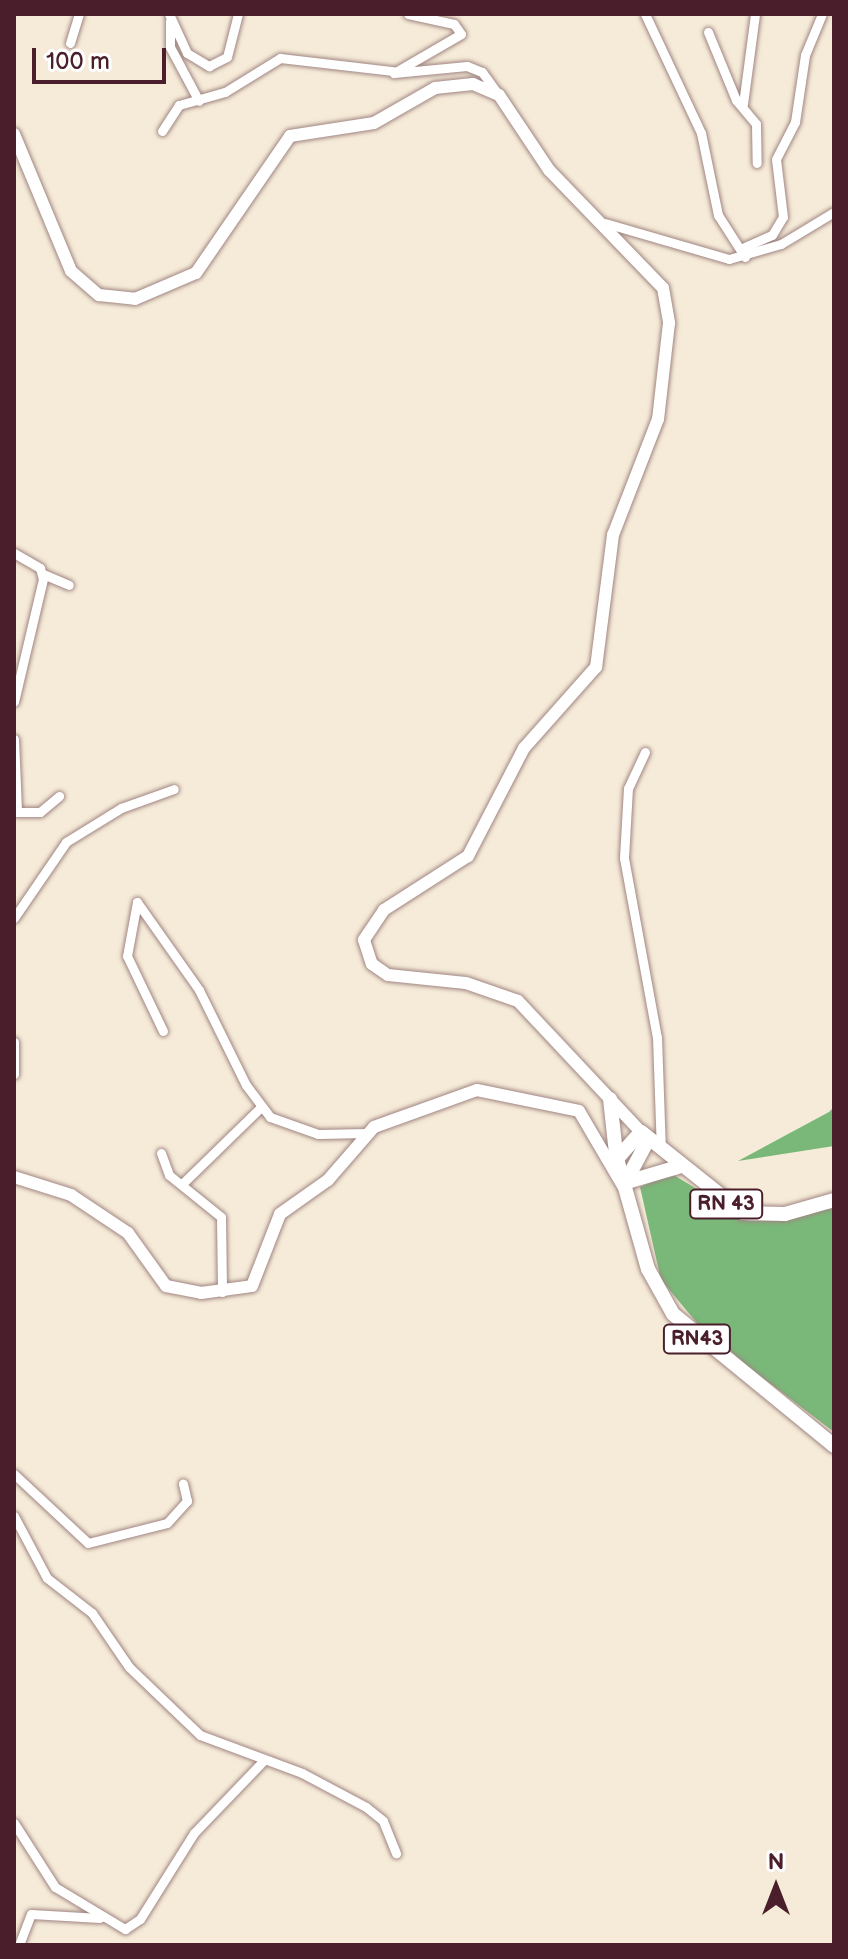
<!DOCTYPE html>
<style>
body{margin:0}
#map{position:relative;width:848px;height:1959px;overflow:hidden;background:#f6ebd8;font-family:"Balsamiq Sans",sans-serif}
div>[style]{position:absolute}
.forest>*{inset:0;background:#7ab879}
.roads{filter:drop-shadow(0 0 2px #a08582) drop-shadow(0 0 2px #a08582)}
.street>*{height:9px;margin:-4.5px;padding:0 4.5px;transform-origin:4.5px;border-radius:4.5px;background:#fff}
.secondary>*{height:12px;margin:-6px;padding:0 6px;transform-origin:6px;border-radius:6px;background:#fff}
.primary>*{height:14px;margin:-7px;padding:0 7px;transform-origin:7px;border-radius:7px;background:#fff}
span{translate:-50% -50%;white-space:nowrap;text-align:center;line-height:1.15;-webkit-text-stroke:8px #fff;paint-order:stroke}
.shield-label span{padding:2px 6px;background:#fff;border:2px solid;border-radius:6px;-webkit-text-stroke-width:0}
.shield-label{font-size:20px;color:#4a1f2b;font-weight:700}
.frame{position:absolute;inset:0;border:16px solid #4a1f2b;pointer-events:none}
.north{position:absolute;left:736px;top:1847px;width:80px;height:80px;-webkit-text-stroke:6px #fff;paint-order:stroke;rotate:0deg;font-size:22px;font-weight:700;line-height:32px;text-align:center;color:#4a1f2b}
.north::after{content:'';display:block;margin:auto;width:28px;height:36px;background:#4a1f2b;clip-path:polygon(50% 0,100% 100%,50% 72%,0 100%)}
.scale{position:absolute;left:32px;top:48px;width:134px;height:36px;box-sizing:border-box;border:4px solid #4a1f2b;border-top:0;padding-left:10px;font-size:24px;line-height:28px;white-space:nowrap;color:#4a1f2b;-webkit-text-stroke:6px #fff;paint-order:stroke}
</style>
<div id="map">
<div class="forest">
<div style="clip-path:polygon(834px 1107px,834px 1146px,738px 1161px,829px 1112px)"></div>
<div style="clip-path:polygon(672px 1174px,750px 1221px,834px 1208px,834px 1432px,708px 1336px,661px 1280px,640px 1187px)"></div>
</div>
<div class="roads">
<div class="street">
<div style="left:169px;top:14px;width:43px;rotate:65.2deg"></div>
<div style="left:187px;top:53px;width:26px;rotate:31deg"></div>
<div style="left:209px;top:66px;width:20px;rotate:-27deg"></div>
<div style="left:227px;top:57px;width:44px;rotate:-75.7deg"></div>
<div style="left:408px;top:14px;width:47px;rotate:12.3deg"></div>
<div style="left:454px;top:24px;width:12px;rotate:55deg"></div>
<div style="left:461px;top:34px;width:78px;rotate:149.8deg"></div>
<div style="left:394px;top:73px;width:73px;rotate:-5.5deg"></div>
<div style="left:467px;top:66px;width:16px;rotate:22deg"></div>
<div style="left:482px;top:72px;width:27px;rotate:54deg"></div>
<div style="left:645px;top:14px;width:132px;rotate:64.8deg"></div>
<div style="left:701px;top:133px;width:84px;rotate:78.3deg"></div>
<div style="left:718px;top:215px;width:50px;rotate:57.3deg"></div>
<div style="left:170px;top:21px;width:26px;rotate:90deg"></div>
<div style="left:170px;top:47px;width:61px;rotate:61.8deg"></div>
<div style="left:708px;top:32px;width:74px;rotate:67.6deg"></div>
<div style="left:736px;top:100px;width:31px;rotate:50deg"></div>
<div style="left:756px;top:124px;width:39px;rotate:89deg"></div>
<div style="left:70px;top:43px;width:30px;rotate:-73deg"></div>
<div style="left:743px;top:104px;width:91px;rotate:-82.4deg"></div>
<div style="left:162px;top:131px;width:31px;rotate:-57deg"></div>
<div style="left:179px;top:105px;width:48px;rotate:-15.8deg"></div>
<div style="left:225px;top:92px;width:65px;rotate:-31.7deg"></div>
<div style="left:280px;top:58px;width:114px;rotate:6.6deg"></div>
<div style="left:605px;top:223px;width:129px;rotate:16.2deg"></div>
<div style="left:729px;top:259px;width:54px;rotate:-16.1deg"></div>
<div style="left:781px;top:244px;width:62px;rotate:-31.1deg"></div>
<div style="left:740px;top:249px;width:35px;rotate:-24deg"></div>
<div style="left:772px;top:235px;width:21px;rotate:-59deg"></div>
<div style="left:783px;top:217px;width:58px;rotate:-96.9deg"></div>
<div style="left:776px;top:159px;width:42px;rotate:-62.8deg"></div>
<div style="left:795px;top:122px;width:68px;rotate:-81.5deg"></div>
<div style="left:805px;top:55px;width:44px;rotate:-67.5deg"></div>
<div style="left:14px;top:553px;width:30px;rotate:30deg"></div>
<div style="left:40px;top:568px;width:11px;rotate:75deg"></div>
<div style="left:43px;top:579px;width:126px;rotate:103.3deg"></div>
<div style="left:43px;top:574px;width:28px;rotate:23deg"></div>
<div style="left:14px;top:739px;width:73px;rotate:87.6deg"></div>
<div style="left:17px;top:812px;width:23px"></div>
<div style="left:40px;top:812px;width:25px;rotate:-40deg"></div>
<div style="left:645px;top:752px;width:40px;rotate:115deg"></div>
<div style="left:628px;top:788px;width:70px;rotate:93.3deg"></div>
<div style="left:624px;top:858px;width:182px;rotate:79.6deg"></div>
<div style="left:657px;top:1037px;width:113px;rotate:88deg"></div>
<div style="left:14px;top:918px;width:92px;rotate:-55.6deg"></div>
<div style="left:66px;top:842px;width:65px;rotate:-31.7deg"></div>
<div style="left:121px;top:808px;width:56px;rotate:-19.7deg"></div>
<div style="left:163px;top:1031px;width:83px;rotate:-115.6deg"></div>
<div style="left:127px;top:956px;width:55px;rotate:-79.5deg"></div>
<div style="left:137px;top:902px;width:108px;rotate:54.8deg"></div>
<div style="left:199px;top:990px;width:106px;rotate:63.7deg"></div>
<div style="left:246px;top:1085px;width:40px;rotate:53deg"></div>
<div style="left:270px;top:1117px;width:51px;rotate:19.5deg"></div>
<div style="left:318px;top:1134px;width:48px;rotate:-1.2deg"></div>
<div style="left:14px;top:1042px;width:32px;rotate:90deg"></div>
<div style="left:161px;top:1153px;width:23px;rotate:70deg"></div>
<div style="left:169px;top:1175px;width:67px;rotate:38.9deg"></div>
<div style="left:221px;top:1217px;width:75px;rotate:89.2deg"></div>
<div style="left:182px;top:1184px;width:110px;rotate:-44.3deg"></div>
<div style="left:14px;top:1474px;width:101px;rotate:43deg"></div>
<div style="left:88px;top:1543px;width:81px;rotate:-14.2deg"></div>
<div style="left:167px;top:1523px;width:30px;rotate:-48deg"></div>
<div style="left:187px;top:1501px;width:18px;rotate:-103deg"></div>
<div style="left:14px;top:1516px;width:70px;rotate:62deg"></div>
<div style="left:47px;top:1578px;width:57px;rotate:37.9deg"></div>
<div style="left:92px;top:1613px;width:65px;rotate:55.6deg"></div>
<div style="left:129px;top:1667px;width:98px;rotate:43.8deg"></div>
<div style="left:200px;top:1735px;width:109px;rotate:20.4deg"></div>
<div style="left:302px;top:1773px;width:72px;rotate:28deg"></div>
<div style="left:366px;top:1807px;width:22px;rotate:39deg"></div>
<div style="left:383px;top:1821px;width:35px;rotate:68deg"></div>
<div style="left:14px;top:1823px;width:76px;rotate:57.4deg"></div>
<div style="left:55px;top:1887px;width:82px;rotate:31deg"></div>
<div style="left:125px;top:1929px;width:18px;rotate:-34deg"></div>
<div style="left:140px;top:1919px;width:102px;rotate:-57.9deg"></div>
<div style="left:194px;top:1833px;width:100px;rotate:-46.2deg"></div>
<div style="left:19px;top:1945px;width:33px;rotate:-69deg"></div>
<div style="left:31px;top:1914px;width:69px;rotate:3.3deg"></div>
</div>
<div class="secondary">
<div style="left:14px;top:134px;width:148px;rotate:67.4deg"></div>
<div style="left:71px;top:271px;width:37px;rotate:41deg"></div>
<div style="left:99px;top:295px;width:36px;rotate:6deg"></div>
<div style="left:135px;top:299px;width:66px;rotate:-23.1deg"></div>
<div style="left:196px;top:273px;width:166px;rotate:-55.5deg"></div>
<div style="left:290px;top:136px;width:85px;rotate:-8.8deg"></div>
<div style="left:374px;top:123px;width:70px;rotate:-29.8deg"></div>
<div style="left:435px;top:88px;width:38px;rotate:-6deg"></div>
<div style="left:473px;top:84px;width:28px;rotate:23deg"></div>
<div style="left:499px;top:95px;width:90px;rotate:56.3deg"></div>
<div style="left:549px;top:170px;width:164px;rotate:46deg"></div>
<div style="left:663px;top:288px;width:36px;rotate:80deg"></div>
<div style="left:669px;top:323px;width:97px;rotate:96.5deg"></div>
<div style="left:658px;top:419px;width:124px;rotate:111.2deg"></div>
<div style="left:613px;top:535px;width:133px;rotate:97.3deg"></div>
<div style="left:596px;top:667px;width:108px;rotate:131.6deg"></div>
<div style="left:524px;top:748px;width:122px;rotate:117.4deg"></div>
<div style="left:468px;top:856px;width:100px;rotate:147.3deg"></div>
<div style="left:384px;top:910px;width:36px;rotate:124deg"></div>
<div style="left:364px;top:940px;width:25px;rotate:72deg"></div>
<div style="left:372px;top:964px;width:19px;rotate:35deg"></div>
<div style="left:388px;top:975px;width:78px;rotate:5.9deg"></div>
<div style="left:466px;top:983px;width:55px;rotate:19.1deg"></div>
<div style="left:518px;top:1001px;width:180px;rotate:46.8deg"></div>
<div style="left:14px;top:1177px;width:60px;rotate:17.5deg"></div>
<div style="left:71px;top:1195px;width:69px;rotate:33.7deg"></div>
<div style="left:128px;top:1233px;width:65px;rotate:54.4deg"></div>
<div style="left:166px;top:1286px;width:36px;rotate:11deg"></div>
<div style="left:201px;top:1293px;width:51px;rotate:-7.8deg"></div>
<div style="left:252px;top:1286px;width:77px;rotate:-68.7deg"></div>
<div style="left:280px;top:1214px;width:59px;rotate:-35.3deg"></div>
<div style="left:328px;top:1180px;width:70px;rotate:-49deg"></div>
<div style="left:374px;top:1127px;width:109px;rotate:-19.8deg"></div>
<div style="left:477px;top:1090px;width:104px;rotate:11.6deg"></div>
<div style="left:579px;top:1111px;width:87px;rotate:59.6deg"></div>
</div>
<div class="primary">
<div style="left:610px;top:1099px;width:63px;rotate:83.7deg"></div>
<div style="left:627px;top:1182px;width:53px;rotate:-16.4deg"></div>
<div style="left:624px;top:1185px;width:51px;rotate:-61.9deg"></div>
<div style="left:834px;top:1200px;width:51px;rotate:164.1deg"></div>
<div style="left:785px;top:1214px;width:42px;rotate:-178.6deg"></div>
<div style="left:743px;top:1213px;width:130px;rotate:-141.5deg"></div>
<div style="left:641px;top:1132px;width:36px;rotate:132deg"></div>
<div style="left:617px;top:1159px;width:114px;rotate:74.3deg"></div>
<div style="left:648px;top:1269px;width:51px;rotate:60.9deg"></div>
<div style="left:673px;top:1314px;width:208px;rotate:39.3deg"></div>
</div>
</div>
<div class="shield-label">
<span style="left:726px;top:1204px">RN 43</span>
<span style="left:697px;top:1339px">RN43</span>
</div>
<div class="frame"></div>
<div class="north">N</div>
<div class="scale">100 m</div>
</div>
